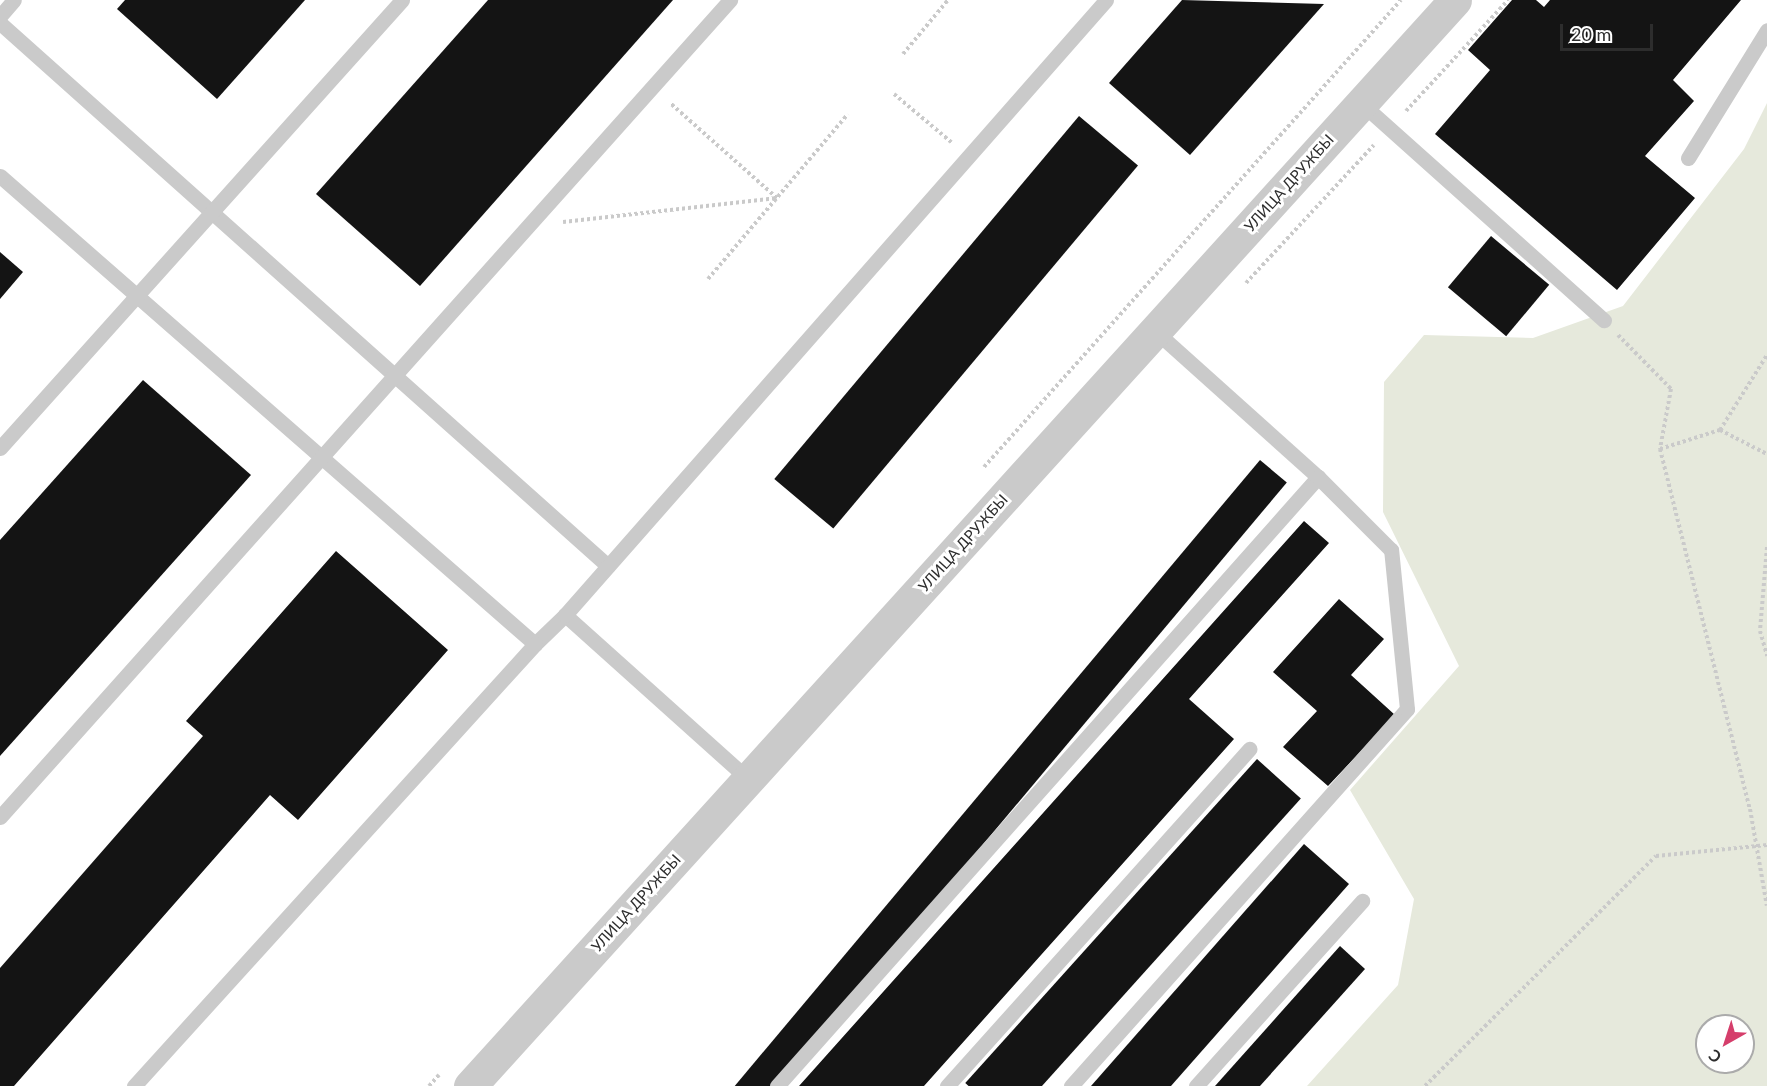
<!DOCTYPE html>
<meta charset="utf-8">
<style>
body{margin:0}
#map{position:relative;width:1767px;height:1086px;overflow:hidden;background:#fff;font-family:Lato,sans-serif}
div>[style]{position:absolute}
.green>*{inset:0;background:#e6e9dc}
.building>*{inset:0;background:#141414;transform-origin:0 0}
.path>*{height:4px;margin-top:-2px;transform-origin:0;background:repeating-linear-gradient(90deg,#cacaca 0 3px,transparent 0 6px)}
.service>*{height:15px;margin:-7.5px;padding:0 7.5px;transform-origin:7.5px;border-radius:7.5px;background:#cacaca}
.tertiary>*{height:33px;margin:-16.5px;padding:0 16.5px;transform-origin:16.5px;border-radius:16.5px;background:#cacaca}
span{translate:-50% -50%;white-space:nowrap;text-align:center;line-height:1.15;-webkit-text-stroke:6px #fff;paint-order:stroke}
.street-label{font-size:15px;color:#2d2d2d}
.north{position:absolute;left:1695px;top:1014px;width:60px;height:60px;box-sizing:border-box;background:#fff;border:2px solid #ababab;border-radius:50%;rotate:219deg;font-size:16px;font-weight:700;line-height:24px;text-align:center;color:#2d2d2d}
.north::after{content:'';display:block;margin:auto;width:21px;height:27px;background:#d53e6b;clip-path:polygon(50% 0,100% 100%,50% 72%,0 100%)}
.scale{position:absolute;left:1560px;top:24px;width:93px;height:27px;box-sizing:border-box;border:3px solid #2d2d2d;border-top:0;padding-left:8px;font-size:18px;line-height:21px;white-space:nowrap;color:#2d2d2d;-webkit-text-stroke:4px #fff;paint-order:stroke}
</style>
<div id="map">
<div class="green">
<div style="clip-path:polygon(evenodd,1767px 103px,1767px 1086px,1307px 1086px,1398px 985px,1414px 899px,1350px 790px,1459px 666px,1383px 512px,1384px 382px,1424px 335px,1533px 338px,1623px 306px,1744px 149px,1767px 103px,1707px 1026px,1743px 1026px,1743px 1062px,1707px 1062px,1707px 1026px)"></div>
</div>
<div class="building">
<div style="clip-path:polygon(125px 0,305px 0,217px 99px,117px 9px)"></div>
<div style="clip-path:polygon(488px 0,673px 0,420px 286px,316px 194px)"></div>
<div style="clip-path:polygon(1182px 0,1324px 4px,1190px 155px,1109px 83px)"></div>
<div style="clip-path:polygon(1512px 0,1536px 0,1544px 7px,1550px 0,1741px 0,1673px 80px,1694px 101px,1645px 156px,1695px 198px,1617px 290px,1435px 134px,1490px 70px,1468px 50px)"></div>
<div style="left:1079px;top:116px;width:77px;height:474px;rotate:40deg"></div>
<div style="left:1491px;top:236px;width:76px;height:67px;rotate:40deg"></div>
<div style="clip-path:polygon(0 252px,23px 272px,0 299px)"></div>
<div style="clip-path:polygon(143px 380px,251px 475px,0 756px,0 540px)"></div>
<div style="left:1260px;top:460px;width:35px;height:840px;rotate:40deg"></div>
<div style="clip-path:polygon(1304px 521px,1329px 543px,1189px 699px,1234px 739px,924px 1086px,799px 1086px)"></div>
<div style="clip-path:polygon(336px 551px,448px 650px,298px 820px,270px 795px,14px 1086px,0 1086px,0 968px,203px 736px,186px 721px)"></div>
<div style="clip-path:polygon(1339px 599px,1384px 639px,1351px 675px,1395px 715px,1328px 786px,1283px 747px,1317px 711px,1273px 672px)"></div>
<div style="left:1257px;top:759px;width:59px;height:436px;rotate:42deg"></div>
<div style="clip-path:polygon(1304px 844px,1349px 884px,1171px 1086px,1091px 1086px)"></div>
<div style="clip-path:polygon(1340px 946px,1365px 969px,1260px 1086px,1215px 1086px)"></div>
</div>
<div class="path">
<div style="left:903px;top:54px;width:70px;rotate:-50.2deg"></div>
<div style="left:894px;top:94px;width:75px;rotate:40.1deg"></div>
<div style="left:1406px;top:111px;width:151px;rotate:-47.4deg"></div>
<div style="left:563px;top:222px;width:215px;rotate:-6.4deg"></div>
<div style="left:777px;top:198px;width:143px;rotate:-138.4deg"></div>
<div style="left:708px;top:279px;width:216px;rotate:-49.7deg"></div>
<div style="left:1246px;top:283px;width:188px;rotate:-47.2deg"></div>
<div style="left:1618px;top:335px;width:76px;rotate:45.5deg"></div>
<div style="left:1671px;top:389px;width:61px;rotate:100.4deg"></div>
<div style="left:1660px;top:449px;width:371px;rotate:76deg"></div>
<div style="left:1750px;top:809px;width:98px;rotate:80.1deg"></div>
<div style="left:1720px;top:430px;width:53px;rotate:27.1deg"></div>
<div style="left:1660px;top:449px;width:63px;rotate:-17.6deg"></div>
<div style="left:1720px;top:430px;width:89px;rotate:-57.9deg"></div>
<div style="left:984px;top:467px;width:626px;rotate:-48.24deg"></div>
<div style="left:1767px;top:547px;width:84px;rotate:94.8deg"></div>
<div style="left:1760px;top:631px;width:26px;rotate:74deg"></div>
<div style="left:429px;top:1086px;width:15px;rotate:-48deg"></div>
<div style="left:1425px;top:1086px;width:326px;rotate:-44.9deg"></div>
<div style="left:1656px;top:856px;width:112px;rotate:-5.7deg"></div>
</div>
<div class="service">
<div style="left:0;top:16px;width:21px;rotate:-49deg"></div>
<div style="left:0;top:23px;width:815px;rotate:41.77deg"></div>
<div style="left:1361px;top:103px;width:326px;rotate:41.8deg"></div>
<div style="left:1688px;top:158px;width:150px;rotate:-58.3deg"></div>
<div style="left:0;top:176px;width:711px;rotate:41.18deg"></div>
<div style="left:535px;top:644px;width:42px;rotate:-44deg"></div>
<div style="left:0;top:448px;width:602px;rotate:-48.1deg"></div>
<div style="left:748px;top:779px;width:246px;rotate:-138.1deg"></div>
<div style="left:565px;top:615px;width:819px;rotate:-48.66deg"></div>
<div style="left:0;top:817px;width:1096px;rotate:-48.22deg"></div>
<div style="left:134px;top:1086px;width:597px;rotate:-47.78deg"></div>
<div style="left:777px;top:1086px;width:815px;rotate:-48.38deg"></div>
<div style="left:1318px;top:477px;width:219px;rotate:-138.1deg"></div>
<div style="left:947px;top:1086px;width:453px;rotate:-48.1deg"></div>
<div style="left:1071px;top:1086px;width:505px;rotate:-48.29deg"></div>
<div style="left:1407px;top:709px;width:160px;rotate:-95.7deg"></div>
<div style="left:1391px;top:550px;width:103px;rotate:-135deg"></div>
<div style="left:1196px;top:1086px;width:249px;rotate:-48.1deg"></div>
</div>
<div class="tertiary">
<div style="left:470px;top:1086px;width:1466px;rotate:-47.79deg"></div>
</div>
<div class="street-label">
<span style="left:1289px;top:183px;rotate:-48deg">УЛИЦА ДРУЖБЫ</span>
<span style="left:963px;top:543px;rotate:-48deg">УЛИЦА ДРУЖБЫ</span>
<span style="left:636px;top:903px;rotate:-48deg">УЛИЦА ДРУЖБЫ</span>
</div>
<div class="north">С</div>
<div class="scale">20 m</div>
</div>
